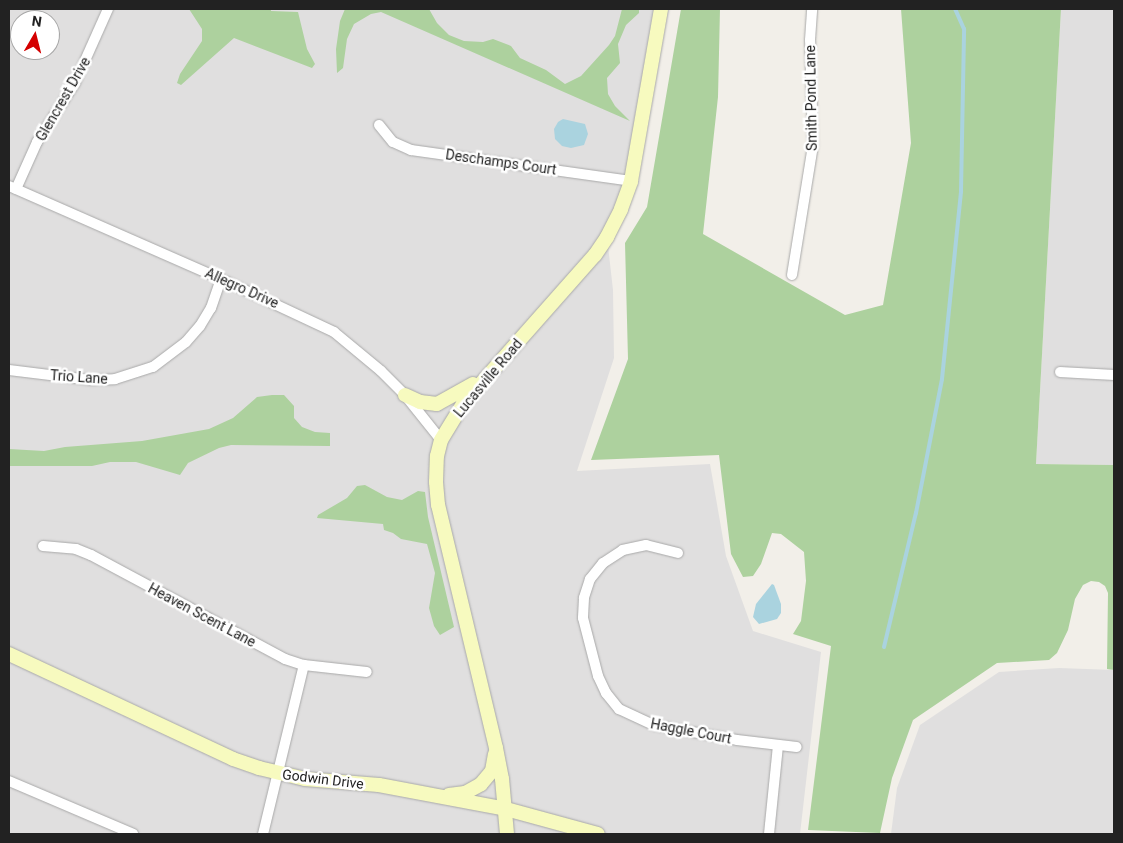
<!DOCTYPE html>
<style>
body{margin:0}
#map{position:relative;width:1123px;height:843px;overflow:hidden;background:#f2efe9;font-family:Roboto,sans-serif}
div>[style]{position:absolute}
.residential>*{inset:0;background:#e0dfdf}
.forest>*{inset:0;background:#add19e}
.water>*{inset:0;background:#aad3df}
.stream>*{height:4px;margin:-2px;padding:0 2px;transform-origin:2px;border-radius:2px;background:#aad3df}
.roads{filter:drop-shadow(0 0 1px #a9a9a9) drop-shadow(0 0 1px #a9a9a9)}
.street>*{height:10px;margin:-5px;padding:0 5px;transform-origin:5px;border-radius:5px;background:#fff}
.secondary>*{height:14px;margin:-7px;padding:0 7px;transform-origin:7px;border-radius:7px;background:#f7fabf}
span{translate:-50% -50%;white-space:nowrap;text-align:center;line-height:1.15;-webkit-text-stroke:5px #fff;paint-order:stroke}
.street-label{font-size:14px;color:#222}
.frame{position:absolute;inset:0;border:10px solid #222;pointer-events:none}
.north{position:absolute;left:10px;top:10px;width:50px;height:50px;box-sizing:border-box;background:#fff;border:1px solid #a7a7a7;border-radius:50%;rotate:8deg;font-size:14px;font-weight:700;line-height:20px;text-align:center;color:#222}
.north::after{content:'';display:block;margin:auto;width:18px;height:22px;background:#d40000;clip-path:polygon(50% 0,100% 100%,50% 72%,0 100%)}
</style>
<div id="map">
<div class="residential">
<div style="clip-path:polygon(evenodd,9px 9px,661px 9px,636px 157px,607px 237px,613px 290px,614px 358px,577px 471px,710px 464px,726px 556px,753px 631px,821px 652px,800px 834px,9px 834px,9px 9px,20px 20px,50px 20px,50px 50px,20px 50px,20px 20px)"></div>
<div style="clip-path:polygon(1061px 9px,1114px 9px,1114px 465px,1036px 464px)"></div>
<div style="clip-path:polygon(1059px 668px,1114px 670px,1114px 834px,891px 834px,897px 788px,920px 725px,999px 672px)"></div>
</div>
<div class="forest">
<div style="clip-path:polygon(189px 9px,271px 9px,271px 11px,298px 12px,307px 49px,315px 64px,312px 68px,234px 38px,181px 85px,177px 83px,180px 74px,202px 41px,202px 29px)"></div>
<div style="clip-path:polygon(345px 9px,429px 9px,437px 23px,449px 35px,464px 41px,483px 42px,493px 39px,511px 46px,520px 58px,546px 70px,565px 84px,581px 76px,609px 45px,615px 36px,622px 9px,639px 9px,639px 13px,626px 25px,618px 44px,620px 63px,607px 78px,608px 94px,615px 106px,630px 121px,381px 12px,371px 14px,354px 24px,347px 39px,343px 68px,337px 73px,336px 49px,340px 21px)"></div>
<div style="clip-path:polygon(681px 9px,720px 9px,718px 97px,703px 234px,845px 315px,883px 305px,911px 143px,901px 9px,1061px 9px,1036px 464px,1114px 465px,1114px 670px,1107px 669px,1108px 593px,1105px 586px,1099px 582px,1091px 581px,1083px 585px,1075px 599px,1068px 630px,1057px 653px,1049px 660px,997px 663px,913px 720px,892px 778px,880px 833px,808px 830px,831px 646px,793px 634px,801px 621px,806px 581px,804px 552px,781px 534px,772px 533px,761px 564px,753px 576px,743px 577px,731px 554px,719px 455px,591px 460px,628px 359px,625px 243px,647px 207px)"></div>
<div style="clip-path:polygon(272px 395px,284px 395px,294px 406px,294px 418px,302px 427px,315px 432px,330px 433px,330px 446px,231px 445px,219px 448px,188px 463px,180px 475px,136px 462px,110px 462px,92px 466px,9px 466px,9px 449px,44px 451px,65px 447px,142px 441px,209px 429px,233px 418px,257px 397px)"></div>
<div style="clip-path:polygon(365px 485px,387px 497px,402px 500px,418px 491px,425px 492px,428px 517px,454px 627px,440px 635px,434px 626px,429px 608px,435px 573px,427px 544px,401px 539px,393px 533px,384px 530px,383px 524px,317px 518px,318px 515px,347px 498px,357px 486px)"></div>
</div>
<div class="water">
<div style="clip-path:polygon(563px 119px,585px 124px,588px 134px,584px 145px,571px 148px,562px 146px,555px 139px,554px 129px,558px 122px)"></div>
<div style="clip-path:polygon(772px 584px,774px 585px,781px 604px,781px 613px,777px 619px,759px 624px,753px 617px,756px 604px)"></div>
</div>
<div class="stream">
<div style="left:884px;top:647px;width:138px;rotate:-76.6deg"></div>
<div style="left:916px;top:513px;width:136px;rotate:-79deg"></div>
<div style="left:942px;top:379px;width:189px;rotate:-84.2deg"></div>
<div style="left:961px;top:191px;width:162px;rotate:-88.9deg"></div>
<div style="left:964px;top:29px;width:22px;rotate:-114deg"></div>
</div>
<div class="roads">
<div class="street">
<div style="left:379px;top:125px;width:22px;rotate:51deg"></div>
<div style="left:393px;top:142px;width:20px;rotate:24deg"></div>
<div style="left:411px;top:150px;width:222px;rotate:8deg"></div>
<div style="left:9px;top:186px;width:232px;rotate:23.7deg"></div>
<div style="left:221px;top:279px;width:125px;rotate:25.1deg"></div>
<div style="left:334px;top:332px;width:61px;rotate:39.7deg"></div>
<div style="left:381px;top:371px;width:34px;rotate:45deg"></div>
<div style="left:405px;top:395px;width:58px;rotate:51.3deg"></div>
<div style="left:16px;top:189px;width:51px;rotate:-65.9deg"></div>
<div style="left:37px;top:142px;width:70px;rotate:-57.2deg"></div>
<div style="left:75px;top:83px;width:81px;rotate:-66deg"></div>
<div style="left:792px;top:275px;width:132px;rotate:-80.8deg"></div>
<div style="left:813px;top:145px;width:105px;rotate:-91.6deg"></div>
<div style="left:810px;top:40px;width:31px;rotate:-86deg"></div>
<div style="left:9px;top:370px;width:83px;rotate:7deg"></div>
<div style="left:91px;top:380px;width:24px;rotate:-2deg"></div>
<div style="left:115px;top:379px;width:40px;rotate:-18deg"></div>
<div style="left:153px;top:367px;width:41px;rotate:-37.1deg"></div>
<div style="left:186px;top:342px;width:21px;rotate:-49deg"></div>
<div style="left:200px;top:326px;width:21px;rotate:-59deg"></div>
<div style="left:211px;top:308px;width:31px;rotate:-71deg"></div>
<div style="left:1060px;top:372px;width:54px;rotate:3.2deg"></div>
<div style="left:43px;top:546px;width:33px;rotate:5deg"></div>
<div style="left:76px;top:549px;width:16px;rotate:22deg"></div>
<div style="left:91px;top:555px;width:220px;rotate:28.2deg"></div>
<div style="left:285px;top:659px;width:20px;rotate:18deg"></div>
<div style="left:304px;top:665px;width:63px;rotate:6.3deg"></div>
<div style="left:678px;top:553px;width:33px;rotate:-166deg"></div>
<div style="left:646px;top:545px;width:24px;rotate:168deg"></div>
<div style="left:623px;top:550px;width:24px;rotate:147deg"></div>
<div style="left:603px;top:563px;width:21px;rotate:129deg"></div>
<div style="left:590px;top:579px;width:20px;rotate:108deg"></div>
<div style="left:584px;top:598px;width:20px;rotate:93deg"></div>
<div style="left:583px;top:618px;width:60px;rotate:75.5deg"></div>
<div style="left:598px;top:676px;width:19px;rotate:65deg"></div>
<div style="left:606px;top:693px;width:21px;rotate:51deg"></div>
<div style="left:619px;top:709px;width:38px;rotate:25deg"></div>
<div style="left:653px;top:725px;width:85px;rotate:10.1deg"></div>
<div style="left:737px;top:740px;width:60px;rotate:6.7deg"></div>
<div style="left:9px;top:781px;width:135px;rotate:23.1deg"></div>
<div style="left:263px;top:834px;width:174px;rotate:-76.4deg"></div>
<div style="left:769px;top:834px;width:89px;rotate:-84.2deg"></div>
</div>
<div class="secondary">
<div style="left:405px;top:395px;width:17px;rotate:25deg"></div>
<div style="left:420px;top:402px;width:17px;rotate:7deg"></div>
<div style="left:437px;top:404px;width:41px;rotate:-29.1deg"></div>
<div style="left:9px;top:654px;width:247px;rotate:25.1deg"></div>
<div style="left:233px;top:759px;width:28px;rotate:19deg"></div>
<div style="left:259px;top:768px;width:47px;rotate:13.4deg"></div>
<div style="left:305px;top:779px;width:74px;rotate:4.6deg"></div>
<div style="left:379px;top:785px;width:129px;rotate:10.7deg"></div>
<div style="left:506px;top:809px;width:95px;rotate:15.2deg"></div>
<div style="left:449px;top:795px;width:16px;rotate:-7deg"></div>
<div style="left:465px;top:793px;width:18px;rotate:-29deg"></div>
<div style="left:481px;top:784px;width:17px;rotate:-50deg"></div>
<div style="left:492px;top:771px;width:17px;rotate:-80deg"></div>
<div style="left:507px;top:834px;width:55px;rotate:-95.2deg"></div>
<div style="left:502px;top:779px;width:32px;rotate:-101deg"></div>
<div style="left:496px;top:748px;width:250px;rotate:-103.4deg"></div>
<div style="left:438px;top:505px;width:23px;rotate:-95deg"></div>
<div style="left:436px;top:482px;width:26px;rotate:-88deg"></div>
<div style="left:437px;top:456px;width:16px;rotate:-76deg"></div>
<div style="left:441px;top:440px;width:42px;rotate:-58.6deg"></div>
<div style="left:463px;top:404px;width:199px;rotate:-48.5deg"></div>
<div style="left:595px;top:255px;width:22px;rotate:-56deg"></div>
<div style="left:607px;top:237px;width:31px;rotate:-63deg"></div>
<div style="left:621px;top:209px;width:30px;rotate:-70deg"></div>
<div style="left:631px;top:181px;width:175px;rotate:-80.1deg"></div>
</div>
</div>
<div class="street-label">
<span style="left:811px;top:98px;rotate:-91deg">Smith Pond Lane</span>
<span style="left:63px;top:99px;rotate:-60deg">Glencrest Drive</span>
<span style="left:501px;top:162px;rotate:8deg">Deschamps Court</span>
<span style="left:242px;top:288px;rotate:24deg">Allegro Drive</span>
<span style="left:79px;top:377px;rotate:4deg">Trio Lane</span>
<span style="left:488px;top:378px;rotate:-50deg">Lucasville Road</span>
<span style="left:202px;top:615px;rotate:28deg">Heaven Scent Lane</span>
<span style="left:691px;top:731px;rotate:11deg">Haggle Court</span>
<span style="left:323px;top:779px;rotate:7deg">Godwin Drive</span>
</div>
<div class="frame"></div>
<div class="north">N</div>
</div>
